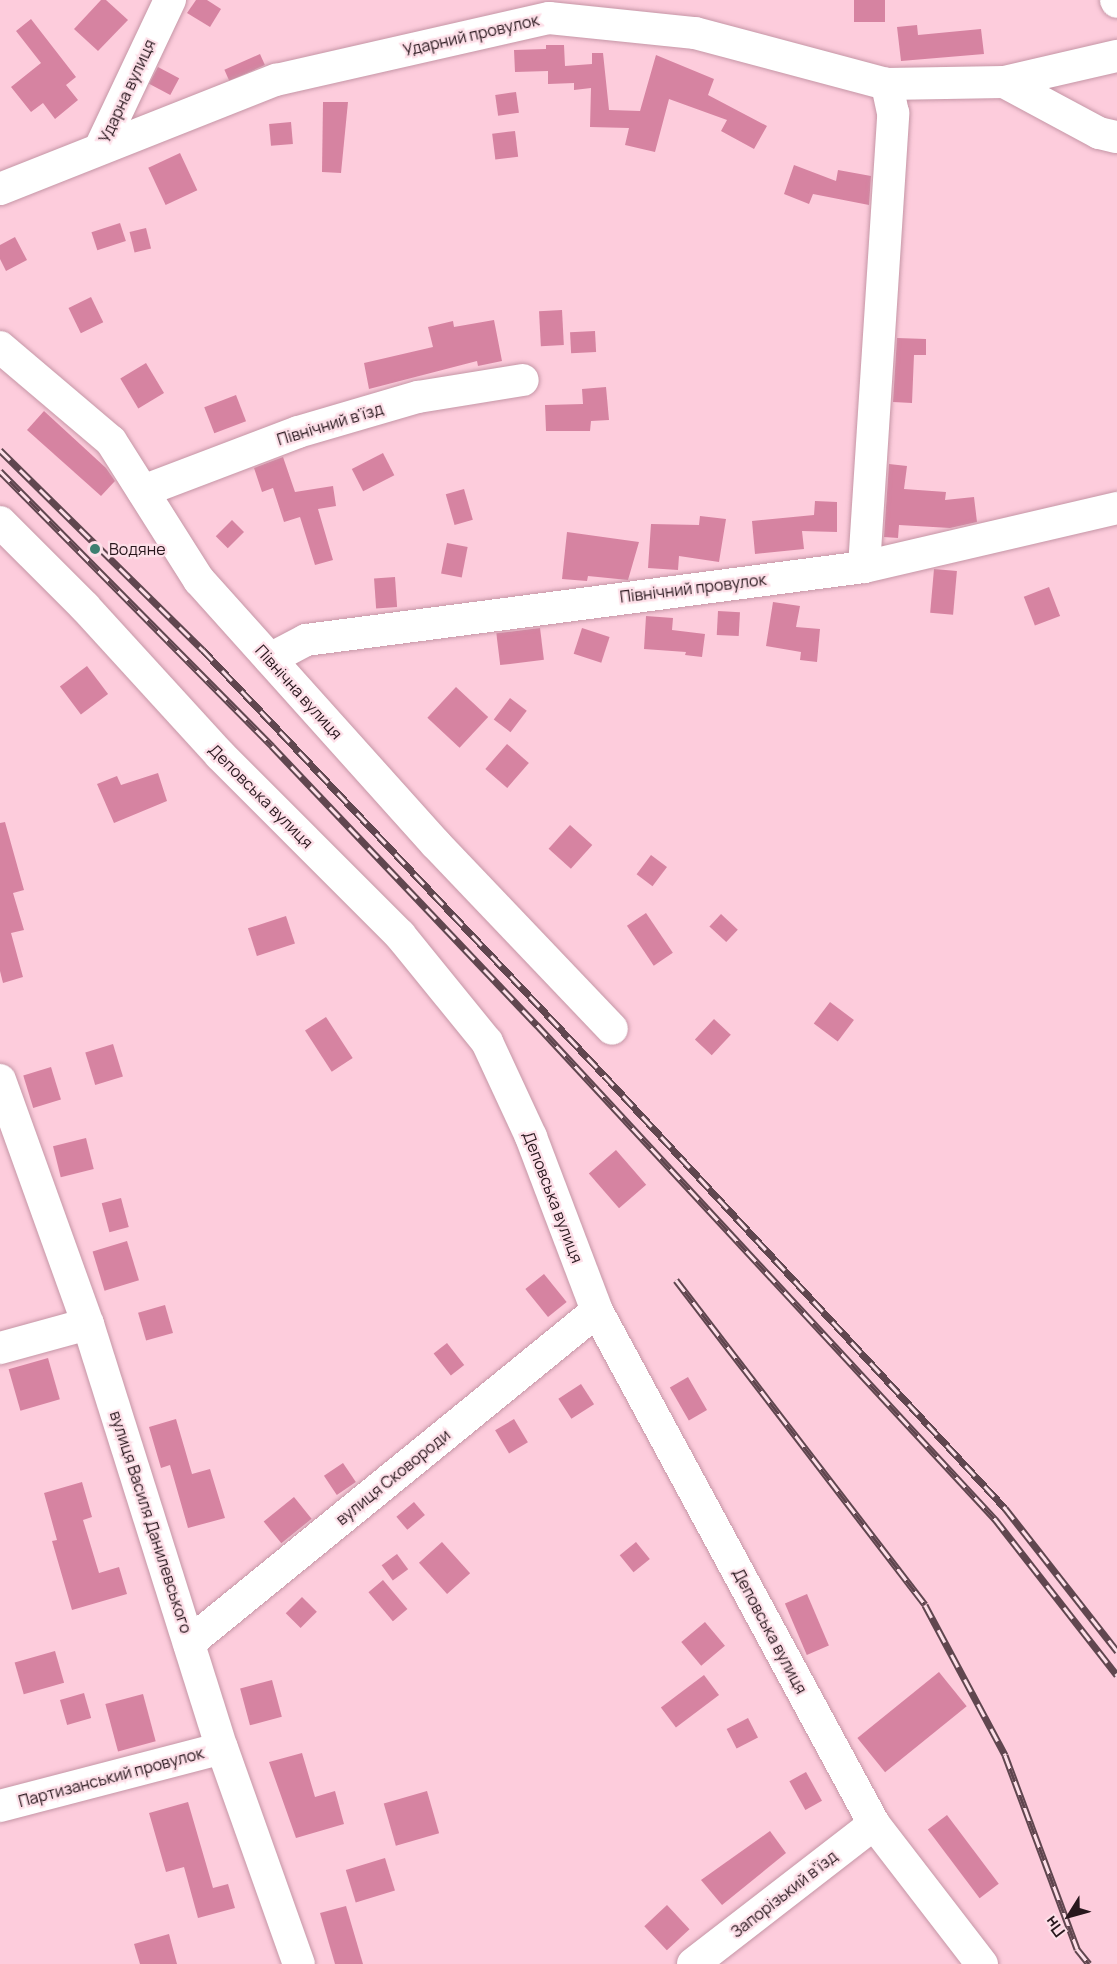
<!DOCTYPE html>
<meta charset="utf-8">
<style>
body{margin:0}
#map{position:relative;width:1117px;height:1964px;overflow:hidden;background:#fdccdc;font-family:Manrope,sans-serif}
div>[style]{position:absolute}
.building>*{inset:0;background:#d683a1;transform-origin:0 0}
.roads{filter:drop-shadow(0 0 2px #c596a6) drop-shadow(0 0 2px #c596a6)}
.minor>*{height:32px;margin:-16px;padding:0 16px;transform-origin:16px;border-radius:16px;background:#fff}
.rail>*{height:7px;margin-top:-3.5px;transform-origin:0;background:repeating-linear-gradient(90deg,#fddfe8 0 14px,#60464f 0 28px);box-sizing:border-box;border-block:2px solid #60464f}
.dots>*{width:16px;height:16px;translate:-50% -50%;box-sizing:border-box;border:3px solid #fddfe8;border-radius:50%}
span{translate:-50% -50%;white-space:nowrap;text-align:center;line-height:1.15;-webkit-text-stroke:4.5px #fddfe8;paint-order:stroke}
.street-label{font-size:16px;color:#28171d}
.poi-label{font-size:16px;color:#28171d}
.left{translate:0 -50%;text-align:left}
.north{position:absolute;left:1039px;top:1886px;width:60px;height:60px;-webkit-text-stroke:4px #fddfe8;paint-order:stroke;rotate:233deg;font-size:16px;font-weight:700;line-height:24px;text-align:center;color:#28171d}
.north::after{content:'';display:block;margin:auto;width:21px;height:27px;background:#28171d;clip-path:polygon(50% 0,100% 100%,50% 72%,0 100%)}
</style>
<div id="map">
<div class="building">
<div style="clip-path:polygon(101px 0,106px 0,128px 20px,98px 51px,74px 29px)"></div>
<div style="clip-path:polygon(196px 0,207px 0,221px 9px,210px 27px,187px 13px)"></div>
<div style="left:854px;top:0;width:31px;height:22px"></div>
<div style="clip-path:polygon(31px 19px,76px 77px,66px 85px,78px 100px,55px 119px,43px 103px,31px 112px,11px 87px,41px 63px,16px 31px)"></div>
<div style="clip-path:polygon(917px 25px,918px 35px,981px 29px,984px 54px,901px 61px,897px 27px)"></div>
<div style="clip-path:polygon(546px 45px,564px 45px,565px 66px,592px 64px,592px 53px,603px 53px,609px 110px,640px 111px,656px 55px,714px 79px,708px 95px,767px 126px,754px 149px,721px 131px,727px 120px,669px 99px,655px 152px,625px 145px,629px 128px,590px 127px,591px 88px,574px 90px,574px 83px,548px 84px,548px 71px,515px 72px,514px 50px,546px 49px)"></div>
<div style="left:260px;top:54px;width:12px;height:39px;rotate:66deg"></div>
<div style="left:158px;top:67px;width:24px;height:19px;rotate:28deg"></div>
<div style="left:516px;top:92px;width:21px;height:21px;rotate:82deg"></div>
<div style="clip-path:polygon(323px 102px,348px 102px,341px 173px,322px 172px)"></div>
<div style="left:291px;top:122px;width:22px;height:22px;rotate:85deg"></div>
<div style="left:515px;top:131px;width:26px;height:23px;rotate:83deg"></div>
<div style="left:180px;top:153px;width:41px;height:35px;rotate:65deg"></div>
<div style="clip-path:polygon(794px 165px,836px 181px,838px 170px,871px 176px,869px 205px,813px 194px,809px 204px,784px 194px)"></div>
<div style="left:120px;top:223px;width:19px;height:30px;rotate:72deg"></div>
<div style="left:146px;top:228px;width:21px;height:17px;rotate:76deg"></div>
<div style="clip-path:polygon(15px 237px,27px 260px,6px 271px,0 259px,0 245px)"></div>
<div style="left:91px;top:297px;width:28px;height:25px;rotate:64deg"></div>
<div style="left:562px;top:310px;width:35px;height:23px;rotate:87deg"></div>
<div style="clip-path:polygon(494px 320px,502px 361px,478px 366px,477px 361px,369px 389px,364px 363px,433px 347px,428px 327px,453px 321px,454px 327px)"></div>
<div style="left:595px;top:331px;width:21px;height:25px;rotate:87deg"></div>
<div style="clip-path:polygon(897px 338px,926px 339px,926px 355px,914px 355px,912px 403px,893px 402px)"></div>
<div style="left:146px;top:363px;width:35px;height:30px;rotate:59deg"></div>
<div style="clip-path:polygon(606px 387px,609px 420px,591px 421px,590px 431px,546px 431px,545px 405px,583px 404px,582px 389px)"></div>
<div style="left:236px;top:395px;width:28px;height:34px;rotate:69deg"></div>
<div style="clip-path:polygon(44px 411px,106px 468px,115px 481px,101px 496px,27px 430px)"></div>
<div style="left:383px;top:453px;width:25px;height:35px;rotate:63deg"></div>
<div style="clip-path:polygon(283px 457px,295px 492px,333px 486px,336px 506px,318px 509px,333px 560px,315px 565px,300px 517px,284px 522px,273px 488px,262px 492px,254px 468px)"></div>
<div style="clip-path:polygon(889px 464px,907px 466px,904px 489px,946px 492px,945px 500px,974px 497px,977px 522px,950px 528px,899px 525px,898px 538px,884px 537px)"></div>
<div style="left:464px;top:489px;width:32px;height:19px;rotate:74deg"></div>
<div style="clip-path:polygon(815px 501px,837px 502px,837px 532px,802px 531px,804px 549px,755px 554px,752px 521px,814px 515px)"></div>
<div style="clip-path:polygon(700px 516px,726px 519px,719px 562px,679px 556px,678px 570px,648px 568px,651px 524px,699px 525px)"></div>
<div style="left:232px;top:520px;width:17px;height:23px;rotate:45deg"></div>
<div style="clip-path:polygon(567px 532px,639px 542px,628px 580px,588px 576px,587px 581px,562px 579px)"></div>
<div style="left:447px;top:543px;width:21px;height:31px;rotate:11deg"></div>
<div style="left:934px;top:569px;width:23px;height:44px;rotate:5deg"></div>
<div style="left:395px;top:577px;width:30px;height:21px;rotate:86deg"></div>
<div style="left:1049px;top:587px;width:31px;height:27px;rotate:69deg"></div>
<div style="clip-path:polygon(773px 602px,800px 606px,796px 627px,820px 629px,817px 662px,800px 660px,801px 652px,766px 646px)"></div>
<div style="left:718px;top:611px;width:22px;height:24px;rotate:3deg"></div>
<div style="clip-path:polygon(646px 616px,673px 618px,672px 630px,705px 634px,702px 657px,685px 655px,686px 652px,644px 649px)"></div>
<div style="left:540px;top:628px;width:32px;height:44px;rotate:83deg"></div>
<div style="left:582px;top:628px;width:29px;height:27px;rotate:18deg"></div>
<div style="left:87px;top:666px;width:35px;height:34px;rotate:53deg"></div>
<div style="left:456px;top:687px;width:44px;height:42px;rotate:43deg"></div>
<div style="left:510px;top:698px;width:21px;height:27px;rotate:37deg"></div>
<div style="left:507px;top:744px;width:29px;height:33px;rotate:41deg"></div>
<div style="clip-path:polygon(158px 773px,167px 801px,114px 823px,97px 784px,117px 776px,121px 785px)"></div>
<div style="clip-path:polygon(5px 822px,24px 890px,13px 893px,24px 930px,11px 933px,23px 977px,3px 983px,0 971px,0 823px)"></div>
<div style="left:570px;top:825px;width:30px;height:32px;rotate:42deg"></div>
<div style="left:651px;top:855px;width:20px;height:24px;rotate:37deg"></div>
<div style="left:646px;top:913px;width:48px;height:23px;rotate:56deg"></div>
<div style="left:721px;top:914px;width:23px;height:17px;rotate:43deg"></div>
<div style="left:286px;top:916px;width:29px;height:40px;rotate:72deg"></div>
<div style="left:830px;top:1002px;width:30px;height:27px;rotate:37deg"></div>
<div style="left:326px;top:1017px;width:49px;height:25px;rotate:57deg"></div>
<div style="left:714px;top:1019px;width:23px;height:28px;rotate:43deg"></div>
<div style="left:113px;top:1044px;width:34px;height:29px;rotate:73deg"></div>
<div style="left:51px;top:1067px;width:34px;height:29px;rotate:73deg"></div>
<div style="left:86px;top:1138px;width:32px;height:34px;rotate:76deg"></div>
<div style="left:616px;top:1150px;width:46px;height:36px;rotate:49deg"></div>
<div style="left:121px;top:1198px;width:30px;height:20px;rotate:75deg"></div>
<div style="left:127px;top:1241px;width:41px;height:36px;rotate:73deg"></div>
<div style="left:544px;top:1274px;width:36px;height:24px;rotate:51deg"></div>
<div style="left:165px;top:1305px;width:29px;height:28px;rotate:74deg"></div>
<div style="left:447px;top:1343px;width:28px;height:17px;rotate:52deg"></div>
<div style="left:48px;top:1358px;width:43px;height:41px;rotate:74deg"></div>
<div style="left:688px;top:1377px;width:38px;height:21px;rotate:60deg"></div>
<div style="left:581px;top:1384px;width:24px;height:27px;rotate:57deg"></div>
<div style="clip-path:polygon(176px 1419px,192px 1474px,210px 1469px,225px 1518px,188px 1528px,170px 1465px,161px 1468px,149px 1427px)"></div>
<div style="left:514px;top:1419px;width:27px;height:22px;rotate:59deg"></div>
<div style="left:343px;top:1463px;width:23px;height:23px;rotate:56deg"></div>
<div style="clip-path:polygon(82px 1482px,92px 1517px,83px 1520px,99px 1573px,119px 1567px,127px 1594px,72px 1610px,52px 1541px,57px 1540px,44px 1493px)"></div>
<div style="left:294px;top:1497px;width:28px;height:39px;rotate:51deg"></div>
<div style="left:414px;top:1502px;width:17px;height:23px;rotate:50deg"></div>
<div style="left:442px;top:1542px;width:42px;height:31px;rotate:48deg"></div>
<div style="left:636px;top:1542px;width:22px;height:21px;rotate:51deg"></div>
<div style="left:397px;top:1554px;width:19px;height:19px;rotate:54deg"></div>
<div style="left:383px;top:1580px;width:38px;height:19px;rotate:50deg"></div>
<div style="left:807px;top:1594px;width:56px;height:24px;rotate:67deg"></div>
<div style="left:302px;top:1597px;width:21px;height:23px;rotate:45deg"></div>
<div style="left:705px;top:1622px;width:31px;height:31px;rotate:50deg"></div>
<div style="left:55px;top:1651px;width:33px;height:42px;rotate:74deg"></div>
<div style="left:939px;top:1672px;width:44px;height:105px;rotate:51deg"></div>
<div style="left:704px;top:1675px;width:25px;height:54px;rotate:53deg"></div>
<div style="left:272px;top:1680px;width:38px;height:33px;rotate:75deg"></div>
<div style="left:84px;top:1693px;width:26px;height:25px;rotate:74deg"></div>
<div style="left:143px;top:1694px;width:49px;height:39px;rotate:75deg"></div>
<div style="left:748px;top:1718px;width:22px;height:24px;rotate:63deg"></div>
<div style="clip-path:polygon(302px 1753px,315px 1797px,335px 1791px,344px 1824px,296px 1838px,269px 1762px)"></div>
<div style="left:806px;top:1772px;width:33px;height:19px;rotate:61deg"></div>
<div style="left:427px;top:1791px;width:44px;height:45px;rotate:74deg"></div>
<div style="clip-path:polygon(188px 1802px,213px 1888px,228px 1884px,235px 1908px,198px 1918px,184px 1867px,166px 1872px,149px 1813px)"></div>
<div style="left:947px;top:1815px;width:86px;height:24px;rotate:53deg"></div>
<div style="clip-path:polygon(770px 1831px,786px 1853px,722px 1905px,701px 1880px)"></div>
<div style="left:385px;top:1858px;width:34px;height:41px;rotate:73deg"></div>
<div style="left:667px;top:1905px;width:33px;height:31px;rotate:47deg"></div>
<div style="clip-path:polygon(346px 1906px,363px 1964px,335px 1964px,320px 1913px)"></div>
<div style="clip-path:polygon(169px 1934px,177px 1964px,140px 1964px,134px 1944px)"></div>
</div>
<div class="roads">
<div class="minor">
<div style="left:1116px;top:0;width:2px;rotate:63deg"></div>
<div style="left:1004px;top:82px;width:108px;rotate:28.2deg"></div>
<div style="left:1099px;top:133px;width:18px;rotate:13deg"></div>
<div style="left:100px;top:148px;width:164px;rotate:-64.7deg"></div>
<div style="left:0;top:189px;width:297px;rotate:-21.6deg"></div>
<div style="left:276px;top:80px;width:280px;rotate:-12.8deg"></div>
<div style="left:549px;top:18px;width:147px;rotate:5.9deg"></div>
<div style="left:695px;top:33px;width:199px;rotate:14.9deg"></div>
<div style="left:887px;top:84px;width:117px;rotate:-1deg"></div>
<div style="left:1004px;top:82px;width:116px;rotate:-13deg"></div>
<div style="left:0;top:347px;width:145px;rotate:40.3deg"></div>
<div style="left:111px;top:441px;width:165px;rotate:57.7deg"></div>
<div style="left:199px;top:580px;width:355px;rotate:48.1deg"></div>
<div style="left:436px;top:844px;width:255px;rotate:46.4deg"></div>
<div style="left:143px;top:491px;width:166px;rotate:-20.8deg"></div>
<div style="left:298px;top:432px;width:125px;rotate:-16.3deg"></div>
<div style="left:418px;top:397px;width:106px;rotate:-9.2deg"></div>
<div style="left:0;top:522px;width:120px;rotate:45deg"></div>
<div style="left:85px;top:607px;width:200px;rotate:47.6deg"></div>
<div style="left:220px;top:755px;width:255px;rotate:45deg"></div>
<div style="left:400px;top:935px;width:138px;rotate:50.9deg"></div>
<div style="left:487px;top:1042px;width:105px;rotate:65.1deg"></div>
<div style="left:531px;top:1137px;width:186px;rotate:69.2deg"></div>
<div style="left:597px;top:1311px;width:583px;rotate:61.63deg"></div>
<div style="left:874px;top:1824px;width:177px;rotate:52.4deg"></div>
<div style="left:864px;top:567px;width:455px;rotate:-86.3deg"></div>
<div style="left:893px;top:113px;width:30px;rotate:-102deg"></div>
<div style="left:270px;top:659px;width:41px;rotate:-27.8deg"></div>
<div style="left:306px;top:640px;width:563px;rotate:-7.45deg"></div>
<div style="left:864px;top:567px;width:260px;rotate:-13.1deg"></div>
<div style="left:0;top:1080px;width:259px;rotate:70.2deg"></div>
<div style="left:88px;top:1324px;width:445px;rotate:72.5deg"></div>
<div style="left:222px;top:1748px;width:229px;rotate:70.4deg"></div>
<div style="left:0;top:1348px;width:91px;rotate:-15.3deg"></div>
<div style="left:189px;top:1643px;width:526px;rotate:-39.14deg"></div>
<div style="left:0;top:1806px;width:229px;rotate:-14.6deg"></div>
<div style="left:693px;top:1964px;width:229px;rotate:-37.7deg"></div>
</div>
</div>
<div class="rail">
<div style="left:0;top:450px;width:285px;rotate:44.6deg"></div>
<div style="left:203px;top:650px;width:584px;rotate:46.66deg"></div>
<div style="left:604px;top:1075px;width:590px;rotate:47.2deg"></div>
<div style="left:1005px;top:1508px;width:182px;rotate:51.9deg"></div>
<div style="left:0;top:471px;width:387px;rotate:45.3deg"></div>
<div style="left:272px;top:746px;width:385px;rotate:46.5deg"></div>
<div style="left:537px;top:1025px;width:674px;rotate:47.17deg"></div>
<div style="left:995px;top:1519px;width:198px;rotate:52deg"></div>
<div style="left:676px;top:1280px;width:409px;rotate:52.5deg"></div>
<div style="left:925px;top:1605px;width:170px;rotate:61.9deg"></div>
<div style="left:1005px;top:1755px;width:207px;rotate:69.6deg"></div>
<div style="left:1077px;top:1949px;width:19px;rotate:51deg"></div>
</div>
<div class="dots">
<div style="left:95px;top:549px;background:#3d7f71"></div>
</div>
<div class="street-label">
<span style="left:471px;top:35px;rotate:-13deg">Ударний провулок</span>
<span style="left:127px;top:91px;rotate:-65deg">Ударна вулиця</span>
<span style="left:330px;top:424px;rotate:-17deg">Північний в'їзд</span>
<span style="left:693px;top:588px;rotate:-7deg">Північний провулок</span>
<span style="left:299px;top:692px;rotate:48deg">Північна вулиця</span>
<span style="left:261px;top:796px;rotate:45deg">Деповська вулиця</span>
<span style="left:553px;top:1197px;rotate:69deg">Деповська вулиця</span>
<span style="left:393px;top:1477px;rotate:-39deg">вулиця Сковороди</span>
<span style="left:151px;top:1522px;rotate:72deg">вулиця Василя Данилевського</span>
<span style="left:770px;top:1631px;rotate:62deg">Деповська вулиця</span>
<span style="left:111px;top:1777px;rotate:-15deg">Партизанський провулок</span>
<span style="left:784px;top:1894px;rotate:-38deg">Запорізький вʼїзд</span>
</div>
<div class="poi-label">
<span class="left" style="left:109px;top:549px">Водяне</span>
</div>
<div class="north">Пн</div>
</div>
